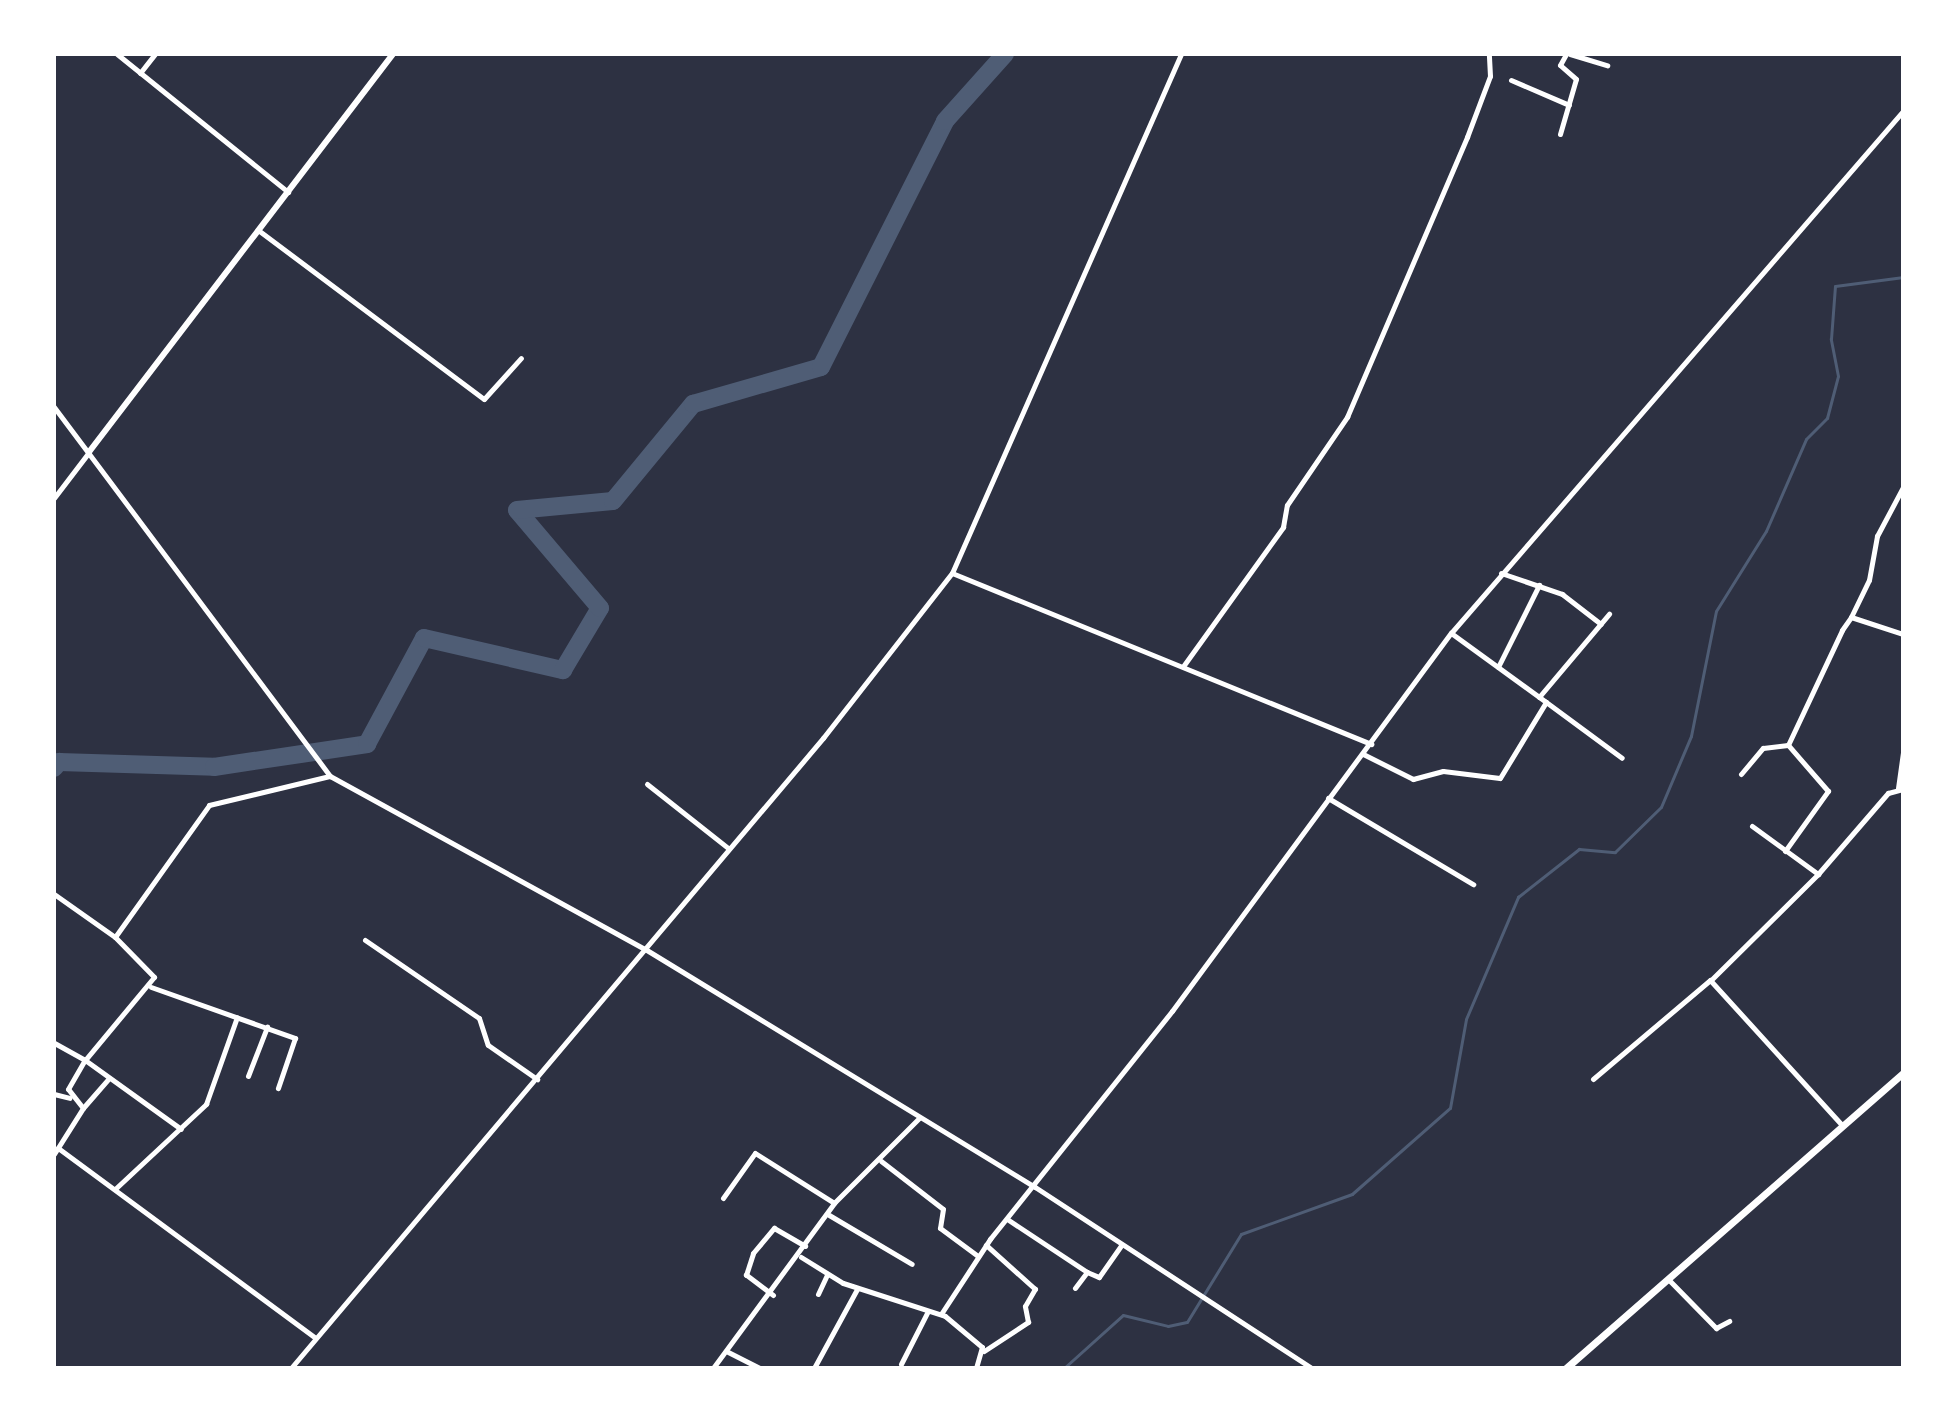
<!DOCTYPE html>
<style>
body{margin:0}
#map{position:relative;width:1957px;height:1422px;overflow:hidden;background:#2d3142;font-family:"IBM Plex Sans",sans-serif}
div>[style]{position:absolute}
.stream>*{height:3px;margin:-1.5px;padding:0 1.5px;transform-origin:1.5px;border-radius:1.5px;background:#4f5d75}
.river>*{height:18px;margin:-9px;padding:0 9px;transform-origin:9px;border-radius:9px;background:#4f5d75}
.minor>*{height:5px;margin:-2.5px;padding:0 2.5px;transform-origin:2.5px;border-radius:2.5px;background:#fff}
.tertiary>*{height:6px;margin:-3px;padding:0 3px;transform-origin:3px;border-radius:3px;background:#fff}
.secondary>*{height:7px;margin:-3.5px;padding:0 3.5px;transform-origin:3.5px;border-radius:3.5px;background:#fff}
span{translate:-50% -50%;white-space:nowrap;text-align:center;line-height:1.15;-webkit-text-stroke:6px #fff;paint-order:stroke}
.frame{position:absolute;inset:0;border:56px solid #fff;pointer-events:none}
</style>
<div id="map">
<div class="stream">
<div style="left:1064px;top:1368px;width:79px;rotate:-41.9deg"></div>
<div style="left:1123px;top:1315px;width:46px;rotate:13.7deg"></div>
<div style="left:1168px;top:1326px;width:19px;rotate:-12deg"></div>
<div style="left:1187px;top:1322px;width:103px;rotate:-58.5deg"></div>
<div style="left:1241px;top:1234px;width:118px;rotate:-19.8deg"></div>
<div style="left:1352px;top:1194px;width:130px;rotate:-41.3deg"></div>
<div style="left:1450px;top:1108px;width:90px;rotate:-79.8deg"></div>
<div style="left:1466px;top:1019px;width:133px;rotate:-66.9deg"></div>
<div style="left:1518px;top:897px;width:78px;rotate:-38.2deg"></div>
<div style="left:1579px;top:849px;width:36px;rotate:5deg"></div>
<div style="left:1615px;top:852px;width:64px;rotate:-44.4deg"></div>
<div style="left:1661px;top:807px;width:77px;rotate:-67.1deg"></div>
<div style="left:1691px;top:736px;width:127px;rotate:-78.7deg"></div>
<div style="left:1716px;top:611px;width:94px;rotate:-58deg"></div>
<div style="left:1766px;top:531px;width:100px;rotate:-66.5deg"></div>
<div style="left:1806px;top:439px;width:30px;rotate:-45deg"></div>
<div style="left:1827px;top:418px;width:43px;rotate:-75.3deg"></div>
<div style="left:1838px;top:376px;width:38px;rotate:-101deg"></div>
<div style="left:1831px;top:339px;width:53px;rotate:-85.7deg"></div>
<div style="left:1835px;top:286px;width:69px;rotate:-7.5deg"></div>
</div>
<div class="river">
<div style="left:54px;top:768px;width:8px;rotate:-50deg"></div>
<div style="left:59px;top:762px;width:155px;rotate:1.8deg"></div>
<div style="left:214px;top:767px;width:155px;rotate:-8.5deg"></div>
<div style="left:367px;top:744px;width:120px;rotate:-61.7deg"></div>
<div style="left:424px;top:638px;width:143px;rotate:13deg"></div>
<div style="left:563px;top:670px;width:72px;rotate:-59.2deg"></div>
<div style="left:600px;top:608px;width:128px;rotate:-130.3deg"></div>
<div style="left:517px;top:510px;width:96px;rotate:-5.4deg"></div>
<div style="left:613px;top:501px;width:126px;rotate:-50.5deg"></div>
<div style="left:693px;top:404px;width:133px;rotate:-16.1deg"></div>
<div style="left:821px;top:367px;width:275px;rotate:-63.2deg"></div>
<div style="left:945px;top:121px;width:90px;rotate:-48.2deg"></div>
</div>
<div class="minor">
<div style="left:117px;top:54px;width:220px;rotate:38.9deg"></div>
<div style="left:1570px;top:54px;width:39px;rotate:17deg"></div>
<div style="left:140px;top:73px;width:24px;rotate:-52deg"></div>
<div style="left:1511px;top:80px;width:63px;rotate:23.3deg"></div>
<div style="left:1560px;top:134px;width:57px;rotate:-73.8deg"></div>
<div style="left:1576px;top:79px;width:21px;rotate:-139deg"></div>
<div style="left:1560px;top:65px;width:13px;rotate:-61deg"></div>
<div style="left:258px;top:230px;width:282px;rotate:36.8deg"></div>
<div style="left:484px;top:399px;width:55px;rotate:-47.9deg"></div>
<div style="left:54px;top:407px;width:461px;rotate:53.2deg"></div>
<div style="left:330px;top:776px;width:359px;rotate:28.8deg"></div>
<div style="left:645px;top:949px;width:457px;rotate:31.4deg"></div>
<div style="left:1035px;top:1187px;width:331px;rotate:33.2deg"></div>
<div style="left:54px;top:498px;width:58px;rotate:-52.7deg"></div>
<div style="left:952px;top:573px;width:453px;rotate:22.2deg"></div>
<div style="left:1501px;top:573px;width:65px;rotate:19deg"></div>
<div style="left:1562px;top:594px;width:49px;rotate:37.6deg"></div>
<div style="left:1851px;top:617px;width:41px;rotate:-64.1deg"></div>
<div style="left:1869px;top:580px;width:45px;rotate:-79.7deg"></div>
<div style="left:1877px;top:536px;width:55px;rotate:-62deg"></div>
<div style="left:1184px;top:665px;width:170px;rotate:-54.3deg"></div>
<div style="left:1283px;top:527px;width:22px;rotate:-80deg"></div>
<div style="left:1287px;top:505px;width:107px;rotate:-55.7deg"></div>
<div style="left:1347px;top:417px;width:305px;rotate:-66.8deg"></div>
<div style="left:1467px;top:137px;width:65px;rotate:-69.3deg"></div>
<div style="left:1490px;top:76px;width:22px;rotate:-93deg"></div>
<div style="left:1498px;top:667px;width:92px;rotate:-63.4deg"></div>
<div style="left:1539px;top:697px;width:109px;rotate:-49.9deg"></div>
<div style="left:1546px;top:702px;width:94px;rotate:36.4deg"></div>
<div style="left:1363px;top:754px;width:56px;rotate:26.6deg"></div>
<div style="left:1413px;top:779px;width:31px;rotate:-15deg"></div>
<div style="left:1443px;top:771px;width:57px;rotate:7deg"></div>
<div style="left:1500px;top:778px;width:89px;rotate:-58.8deg"></div>
<div style="left:1546px;top:702px;width:117px;rotate:-144deg"></div>
<div style="left:1741px;top:774px;width:34px;rotate:-50deg"></div>
<div style="left:1763px;top:748px;width:25px;rotate:-7deg"></div>
<div style="left:647px;top:784px;width:103px;rotate:38.3deg"></div>
<div style="left:1898px;top:788px;width:36px;rotate:-82deg"></div>
<div style="left:1328px;top:798px;width:169px;rotate:30.7deg"></div>
<div style="left:1752px;top:826px;width:82px;rotate:36deg"></div>
<div style="left:1818px;top:874px;width:107px;rotate:-49.2deg"></div>
<div style="left:1888px;top:793px;width:16px;rotate:-15deg"></div>
<div style="left:1785px;top:851px;width:74px;rotate:-54.4deg"></div>
<div style="left:1828px;top:791px;width:61px;rotate:-131deg"></div>
<div style="left:1788px;top:745px;width:127px;rotate:-64.8deg"></div>
<div style="left:1842px;top:630px;width:16px;rotate:-55deg"></div>
<div style="left:1851px;top:617px;width:55px;rotate:18.1deg"></div>
<div style="left:54px;top:894px;width:75px;rotate:35.2deg"></div>
<div style="left:115px;top:937px;width:56px;rotate:45.7deg"></div>
<div style="left:154px;top:977px;width:108px;rotate:129.7deg"></div>
<div style="left:85px;top:1060px;width:35px;rotate:-151deg"></div>
<div style="left:115px;top:937px;width:162px;rotate:-54.5deg"></div>
<div style="left:209px;top:805px;width:124px;rotate:-13.5deg"></div>
<div style="left:365px;top:940px;width:138px;rotate:34.4deg"></div>
<div style="left:479px;top:1018px;width:28px;rotate:72deg"></div>
<div style="left:488px;top:1045px;width:60px;rotate:34.8deg"></div>
<div style="left:1711px;top:980px;width:151px;rotate:-44.7deg"></div>
<div style="left:151px;top:987px;width:153px;rotate:19.5deg"></div>
<div style="left:295px;top:1038px;width:53px;rotate:108.8deg"></div>
<div style="left:248px;top:1076px;width:53px;rotate:-68.8deg"></div>
<div style="left:1593px;top:1079px;width:153px;rotate:-40.2deg"></div>
<div style="left:1710px;top:980px;width:196px;rotate:47.7deg"></div>
<div style="left:54px;top:1094px;width:16px;rotate:14deg"></div>
<div style="left:83px;top:1108px;width:38px;rotate:-49deg"></div>
<div style="left:58px;top:1148px;width:320px;rotate:36.4deg"></div>
<div style="left:54px;top:1154px;width:54px;rotate:-57.8deg"></div>
<div style="left:83px;top:1108px;width:24px;rotate:-128deg"></div>
<div style="left:68px;top:1089px;width:34px;rotate:-60deg"></div>
<div style="left:85px;top:1060px;width:118px;rotate:35.7deg"></div>
<div style="left:881px;top:1161px;width:78px;rotate:37.7deg"></div>
<div style="left:943px;top:1209px;width:19px;rotate:99deg"></div>
<div style="left:940px;top:1228px;width:47px;rotate:36.4deg"></div>
<div style="left:115px;top:1189px;width:125px;rotate:-43deg"></div>
<div style="left:206px;top:1104px;width:92px;rotate:-70.4deg"></div>
<div style="left:723px;top:1198px;width:55px;rotate:-54.6deg"></div>
<div style="left:755px;top:1153px;width:93px;rotate:32.3deg"></div>
<div style="left:829px;top:1215px;width:96px;rotate:30.6deg"></div>
<div style="left:1007px;top:1219px;width:96px;rotate:33.5deg"></div>
<div style="left:1087px;top:1272px;width:20px;rotate:127deg"></div>
<div style="left:801px;top:1257px;width:49px;rotate:31.8deg"></div>
<div style="left:843px;top:1283px;width:107px;rotate:17.9deg"></div>
<div style="left:945px;top:1316px;width:48px;rotate:40deg"></div>
<div style="left:982px;top:1347px;width:22px;rotate:106deg"></div>
<div style="left:1087px;top:1272px;width:13px;rotate:23deg"></div>
<div style="left:1099px;top:1277px;width:39px;rotate:-55deg"></div>
<div style="left:1668px;top:1279px;width:69px;rotate:45.6deg"></div>
<div style="left:1716px;top:1328px;width:15px;rotate:-28deg"></div>
<div style="left:818px;top:1294px;width:21px;rotate:-65deg"></div>
<div style="left:773px;top:1295px;width:34px;rotate:-143deg"></div>
<div style="left:746px;top:1275px;width:23px;rotate:-72deg"></div>
<div style="left:753px;top:1253px;width:33px;rotate:-50deg"></div>
<div style="left:774px;top:1228px;width:36px;rotate:30deg"></div>
<div style="left:941px;top:1314px;width:90px;rotate:-56.8deg"></div>
<div style="left:990px;top:1239px;width:292px;rotate:-51.4deg"></div>
<div style="left:1172px;top:1011px;width:470px;rotate:-53.6deg"></div>
<div style="left:1451px;top:633px;width:690px;rotate:-49.11deg"></div>
<div style="left:984px;top:1351px;width:53px;rotate:-33.4deg"></div>
<div style="left:1028px;top:1322px;width:16px;rotate:-101deg"></div>
<div style="left:1025px;top:1306px;width:20px;rotate:-60deg"></div>
<div style="left:1035px;top:1289px;width:66px;rotate:-138.1deg"></div>
<div style="left:728px;top:1352px;width:36px;rotate:27deg"></div>
<div style="left:901px;top:1364px;width:59px;rotate:-63deg"></div>
<div style="left:291px;top:1368px;width:825px;rotate:-49.82deg"></div>
<div style="left:823px;top:738px;width:209px;rotate:-52deg"></div>
<div style="left:952px;top:573px;width:567px;rotate:-66.19deg"></div>
<div style="left:713px;top:1368px;width:205px;rotate:-53.7deg"></div>
<div style="left:834px;top:1203px;width:120px;rotate:-45deg"></div>
<div style="left:814px;top:1368px;width:90px;rotate:-61.4deg"></div>
</div>
<div class="tertiary">
<div style="left:89px;top:452px;width:501px;rotate:-52.63deg"></div>
</div>
<div class="secondary">
<div style="left:1566px;top:1368px;width:448px;rotate:-41.2deg"></div>
</div>
<div class="frame"></div>
</div>
